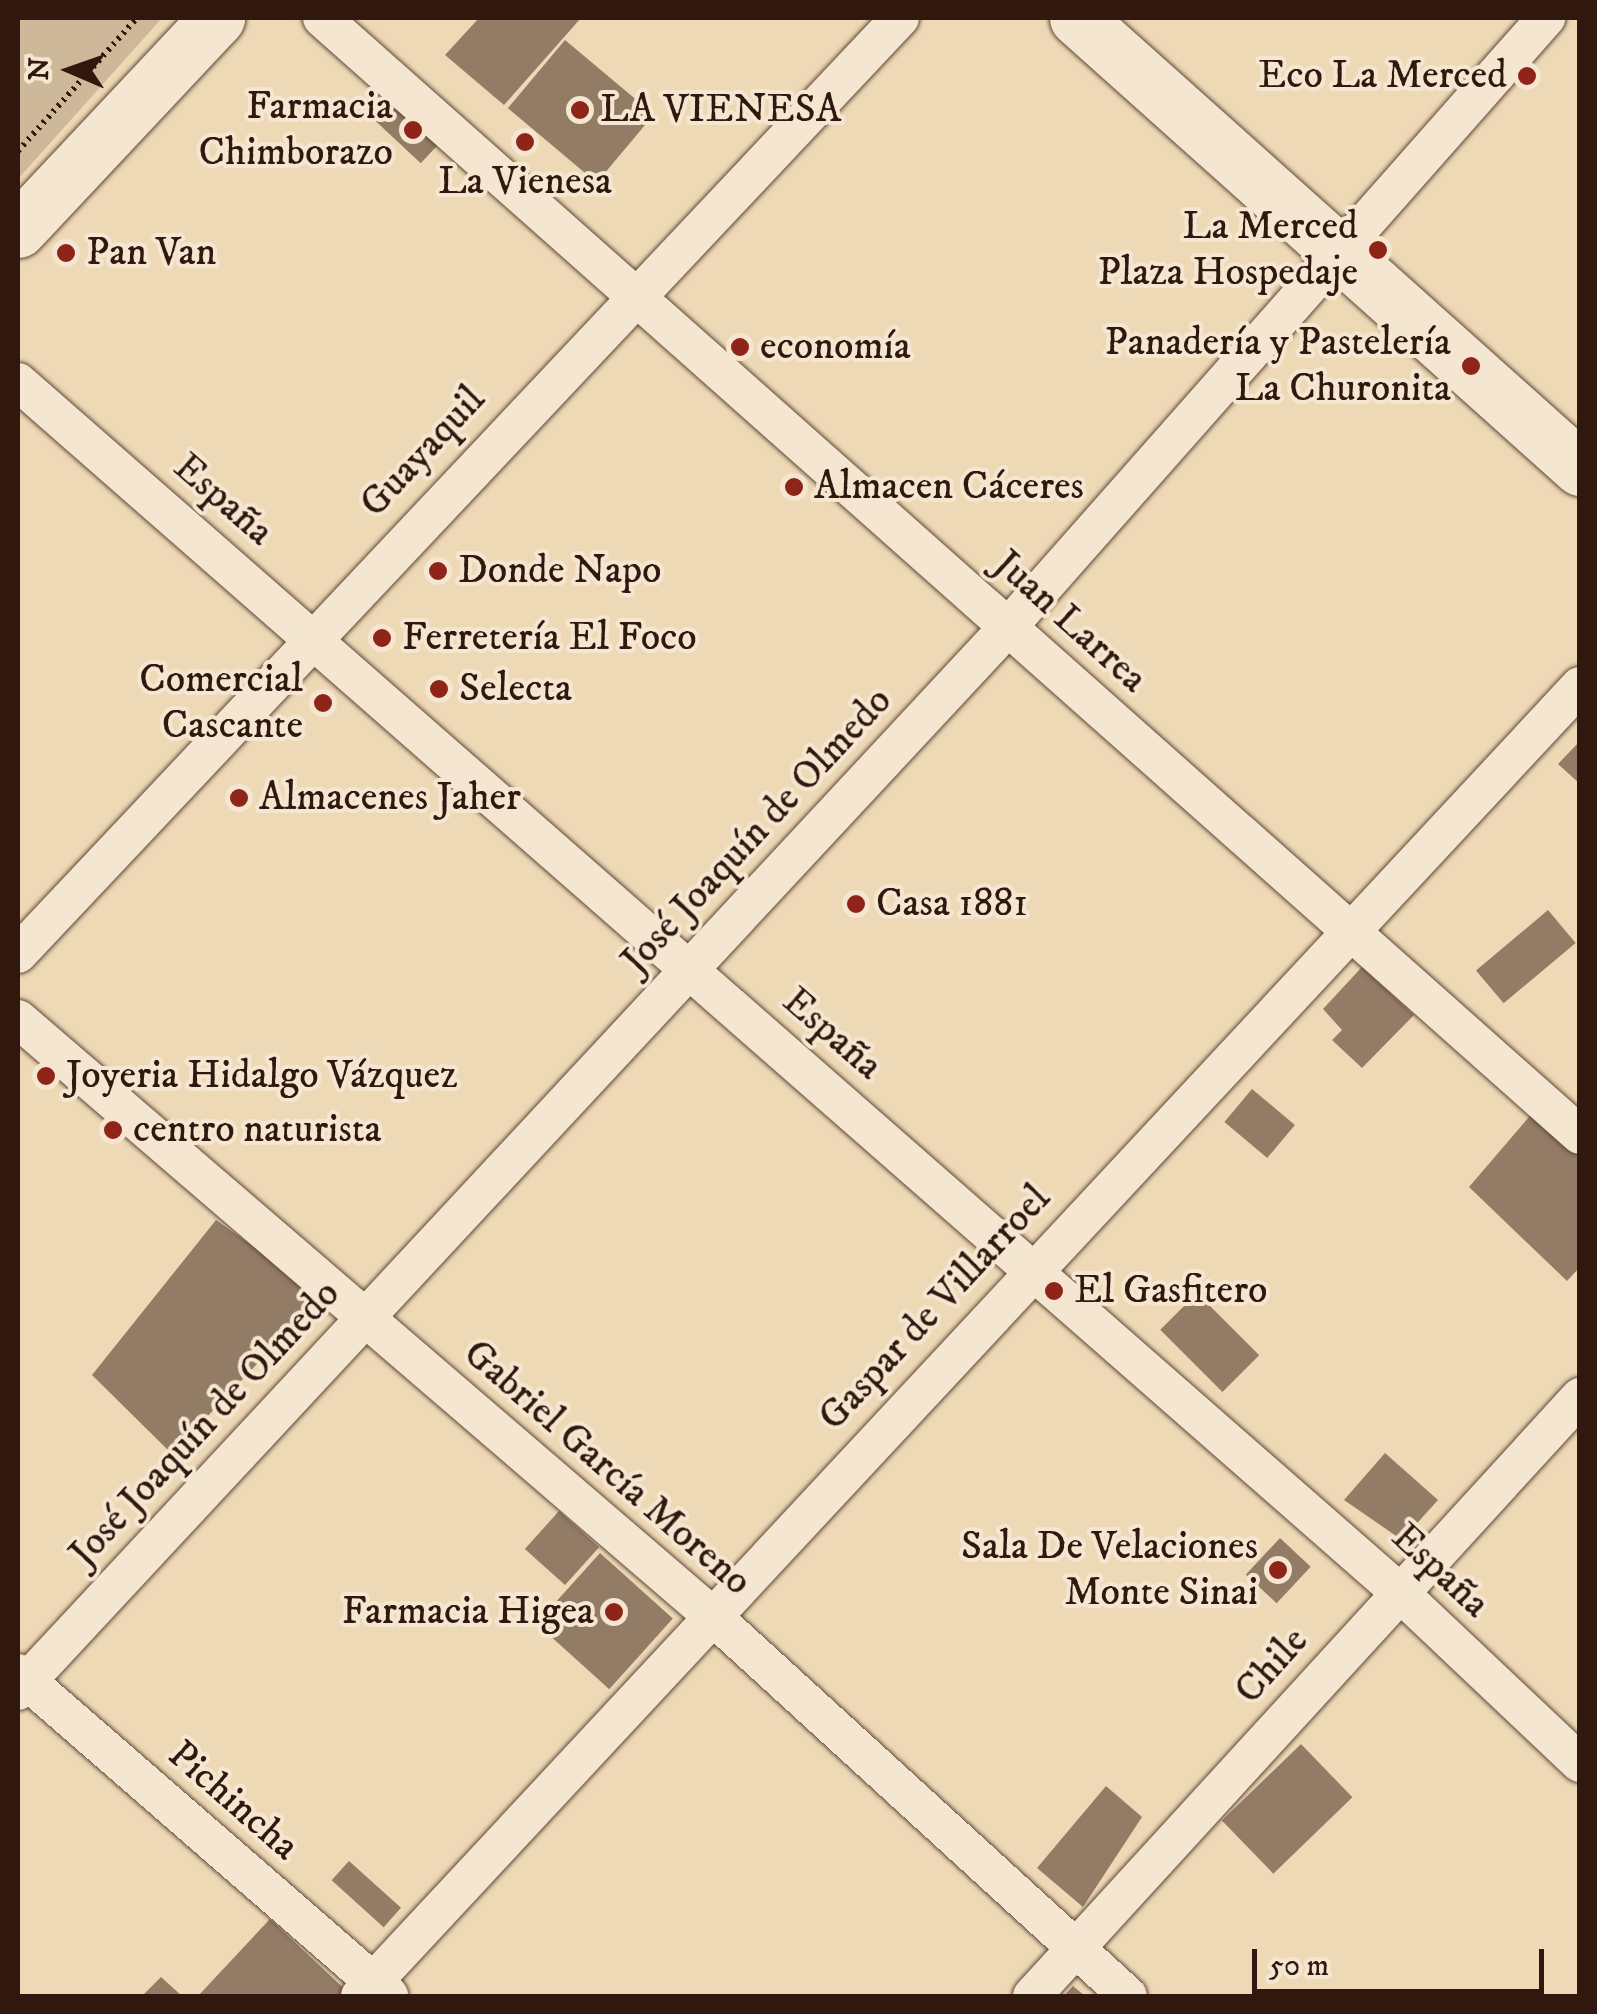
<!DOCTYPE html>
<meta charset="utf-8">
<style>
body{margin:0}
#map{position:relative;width:1597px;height:2014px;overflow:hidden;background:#eed9b6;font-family:"IM FELL DW Pica",serif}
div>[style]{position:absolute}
.green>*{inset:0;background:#ceb89a}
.building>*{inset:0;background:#937c66;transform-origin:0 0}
.path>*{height:6px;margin-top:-3px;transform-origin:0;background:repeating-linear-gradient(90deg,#30180f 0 2.5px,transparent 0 7.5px)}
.roads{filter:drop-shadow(0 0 2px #604839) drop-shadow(0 0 2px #604839)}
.street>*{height:38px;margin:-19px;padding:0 19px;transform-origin:19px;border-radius:19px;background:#f4e6d0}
.secondary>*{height:55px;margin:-27.5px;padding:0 27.5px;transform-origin:27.5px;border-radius:27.5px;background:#f4e6d0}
.dots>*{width:28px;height:28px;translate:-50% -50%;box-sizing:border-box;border:5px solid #f4e6d0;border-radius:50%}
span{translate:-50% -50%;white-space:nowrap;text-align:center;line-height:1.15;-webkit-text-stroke:8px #f4e6d0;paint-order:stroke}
.poi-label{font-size:40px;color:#30180f}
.right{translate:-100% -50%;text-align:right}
.left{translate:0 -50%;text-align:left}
.street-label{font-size:40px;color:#30180f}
.frame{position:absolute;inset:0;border:20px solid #30180f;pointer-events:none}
.north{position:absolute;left:20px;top:20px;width:100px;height:100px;-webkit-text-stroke:8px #f4e6d0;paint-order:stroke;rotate:272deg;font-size:28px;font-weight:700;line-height:40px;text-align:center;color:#30180f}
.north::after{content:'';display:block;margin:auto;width:35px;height:45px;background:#30180f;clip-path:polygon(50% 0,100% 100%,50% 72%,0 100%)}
.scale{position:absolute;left:1252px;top:1949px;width:292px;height:45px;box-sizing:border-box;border:5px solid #30180f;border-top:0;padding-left:12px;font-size:30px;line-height:35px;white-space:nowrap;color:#30180f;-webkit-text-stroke:8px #f4e6d0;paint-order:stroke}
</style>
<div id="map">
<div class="green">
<div style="clip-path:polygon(18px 18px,162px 18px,18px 179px)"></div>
</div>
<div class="building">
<div style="clip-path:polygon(479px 18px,581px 18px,504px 105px,445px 55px)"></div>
<div style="left:565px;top:40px;width:116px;height:89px;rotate:40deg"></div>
<div style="left:392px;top:90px;width:71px;height:34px;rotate:43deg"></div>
<div style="clip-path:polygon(1580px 741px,1580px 784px,1558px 764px)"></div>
<div style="left:1548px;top:910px;width:43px;height:94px;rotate:50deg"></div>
<div style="clip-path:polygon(1362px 967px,1414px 1015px,1362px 1068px,1332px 1040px,1342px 1030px,1323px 1009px)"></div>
<div style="left:1252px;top:1089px;width:56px;height:43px;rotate:40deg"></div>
<div style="clip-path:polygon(1535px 1110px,1580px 1149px,1580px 1267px,1567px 1281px,1469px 1187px)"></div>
<div style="clip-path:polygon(216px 1220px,322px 1295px,172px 1454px,92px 1375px)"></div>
<div style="left:1197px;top:1293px;width:88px;height:52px;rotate:45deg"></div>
<div style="clip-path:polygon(1385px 1453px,1438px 1500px,1402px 1540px,1344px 1500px)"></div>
<div style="left:559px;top:1511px;width:54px;height:51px;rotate:42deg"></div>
<div style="left:1280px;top:1538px;width:42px;height:50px;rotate:43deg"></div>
<div style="left:600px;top:1553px;width:98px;height:95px;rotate:42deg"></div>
<div style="left:1301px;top:1744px;width:74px;height:110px;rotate:46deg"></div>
<div style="clip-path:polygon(1106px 1786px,1142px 1817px,1083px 1907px,1037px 1868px)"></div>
<div style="left:349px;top:1861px;width:70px;height:26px;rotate:42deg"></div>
<div style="clip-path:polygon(270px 1919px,352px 1996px,198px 1996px)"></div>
<div style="clip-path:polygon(161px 1977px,182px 1996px,142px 1996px)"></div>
<div style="clip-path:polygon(1073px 1986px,1085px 1996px,1064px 1996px)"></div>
</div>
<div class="path">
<div style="left:18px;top:151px;width:178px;rotate:-48.2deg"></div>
</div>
<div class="roads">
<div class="street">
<div style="left:322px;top:18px;width:1682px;rotate:41.6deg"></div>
<div style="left:18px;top:382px;width:1836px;rotate:41.22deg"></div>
<div style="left:1399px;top:1592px;width:249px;rotate:43.4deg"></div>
<div style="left:18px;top:954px;width:1286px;rotate:-46.7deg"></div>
<div style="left:18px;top:1019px;width:913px;rotate:40.69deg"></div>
<div style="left:710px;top:1614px;width:566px;rotate:42.42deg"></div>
<div style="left:18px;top:1673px;width:492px;rotate:41deg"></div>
<div style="left:18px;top:1691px;width:1453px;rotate:-47.06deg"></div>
<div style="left:1008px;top:627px;width:813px;rotate:-48.54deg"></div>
<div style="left:360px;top:1996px;width:1790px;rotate:-47.04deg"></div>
<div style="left:1032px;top:1996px;width:812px;rotate:-47.55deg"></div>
</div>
<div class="secondary">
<div style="left:1077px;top:18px;width:675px;rotate:41.82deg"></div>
<div style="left:18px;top:230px;width:291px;rotate:-46.8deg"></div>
</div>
</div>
<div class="dots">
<div style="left:1527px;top:76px;background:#8f2418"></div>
<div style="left:580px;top:110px;background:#8f2418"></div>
<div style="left:413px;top:130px;background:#8f2418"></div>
<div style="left:525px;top:142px;background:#8f2418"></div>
<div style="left:1378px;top:250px;background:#8f2418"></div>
<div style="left:66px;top:253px;background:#8f2418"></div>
<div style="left:740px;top:347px;background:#8f2418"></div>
<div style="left:1471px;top:366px;background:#8f2418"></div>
<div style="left:794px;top:487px;background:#8f2418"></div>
<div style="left:438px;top:571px;background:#8f2418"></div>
<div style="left:382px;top:638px;background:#8f2418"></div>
<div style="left:439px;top:689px;background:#8f2418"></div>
<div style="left:323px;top:703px;background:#8f2418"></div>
<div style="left:239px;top:798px;background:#8f2418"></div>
<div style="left:856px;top:904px;background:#8f2418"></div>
<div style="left:46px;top:1076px;background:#8f2418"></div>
<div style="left:113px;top:1130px;background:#8f2418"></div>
<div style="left:1054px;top:1291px;background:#8f2418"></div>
<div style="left:1278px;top:1570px;background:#8f2418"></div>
<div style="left:614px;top:1612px;background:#8f2418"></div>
</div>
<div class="poi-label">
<span class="right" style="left:1507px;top:76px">Eco La Merced</span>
<span class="right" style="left:393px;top:130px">Farmacia<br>Chimborazo</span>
<span class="left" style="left:600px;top:110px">LA VIENESA</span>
<span style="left:525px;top:182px">La Vienesa</span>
<span class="right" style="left:1358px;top:250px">La Merced<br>Plaza Hospedaje</span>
<span class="left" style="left:86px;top:253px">Pan Van</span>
<span class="right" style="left:1451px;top:366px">Panadería y Pastelería<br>La Churonita</span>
<span class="left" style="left:760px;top:347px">economía</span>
<span class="left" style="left:814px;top:487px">Almacen Cáceres</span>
<span class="left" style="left:458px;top:571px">Donde Napo</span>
<span class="left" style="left:402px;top:638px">Ferretería El Foco</span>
<span class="right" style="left:303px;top:703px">Comercial<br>Cascante</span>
<span class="left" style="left:459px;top:689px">Selecta</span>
<span class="left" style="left:259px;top:798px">Almacenes Jaher</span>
<span class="left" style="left:876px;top:904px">Casa 1881</span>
<span class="left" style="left:66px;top:1076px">Joyeria Hidalgo Vázquez</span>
<span class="left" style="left:133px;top:1130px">centro naturista</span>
<span class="left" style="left:1074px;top:1291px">El Gasfitero</span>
<span class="right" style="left:1258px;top:1570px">Sala De Velaciones<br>Monte Sinai</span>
<span class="right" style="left:594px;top:1612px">Farmacia Higea</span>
</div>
<div class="street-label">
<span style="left:423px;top:452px;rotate:-47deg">Guayaquil</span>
<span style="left:223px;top:500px;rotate:41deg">España</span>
<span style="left:1070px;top:622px;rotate:42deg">Juan Larrea</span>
<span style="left:757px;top:831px;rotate:-47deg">José Joaquín de Olmedo</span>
<span style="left:832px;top:1034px;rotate:41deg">España</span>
<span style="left:935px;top:1308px;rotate:-47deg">Gaspar de Villarroel</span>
<span style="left:205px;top:1424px;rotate:-47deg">José Joaquín de Olmedo</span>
<span style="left:607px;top:1468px;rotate:41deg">Gabriel García Moreno</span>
<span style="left:1440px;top:1571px;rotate:43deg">España</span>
<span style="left:1272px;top:1666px;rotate:-48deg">Chile</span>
<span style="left:233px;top:1801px;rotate:41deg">Pichincha</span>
</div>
<div class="frame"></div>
<div class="north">N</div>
<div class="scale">50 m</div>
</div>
